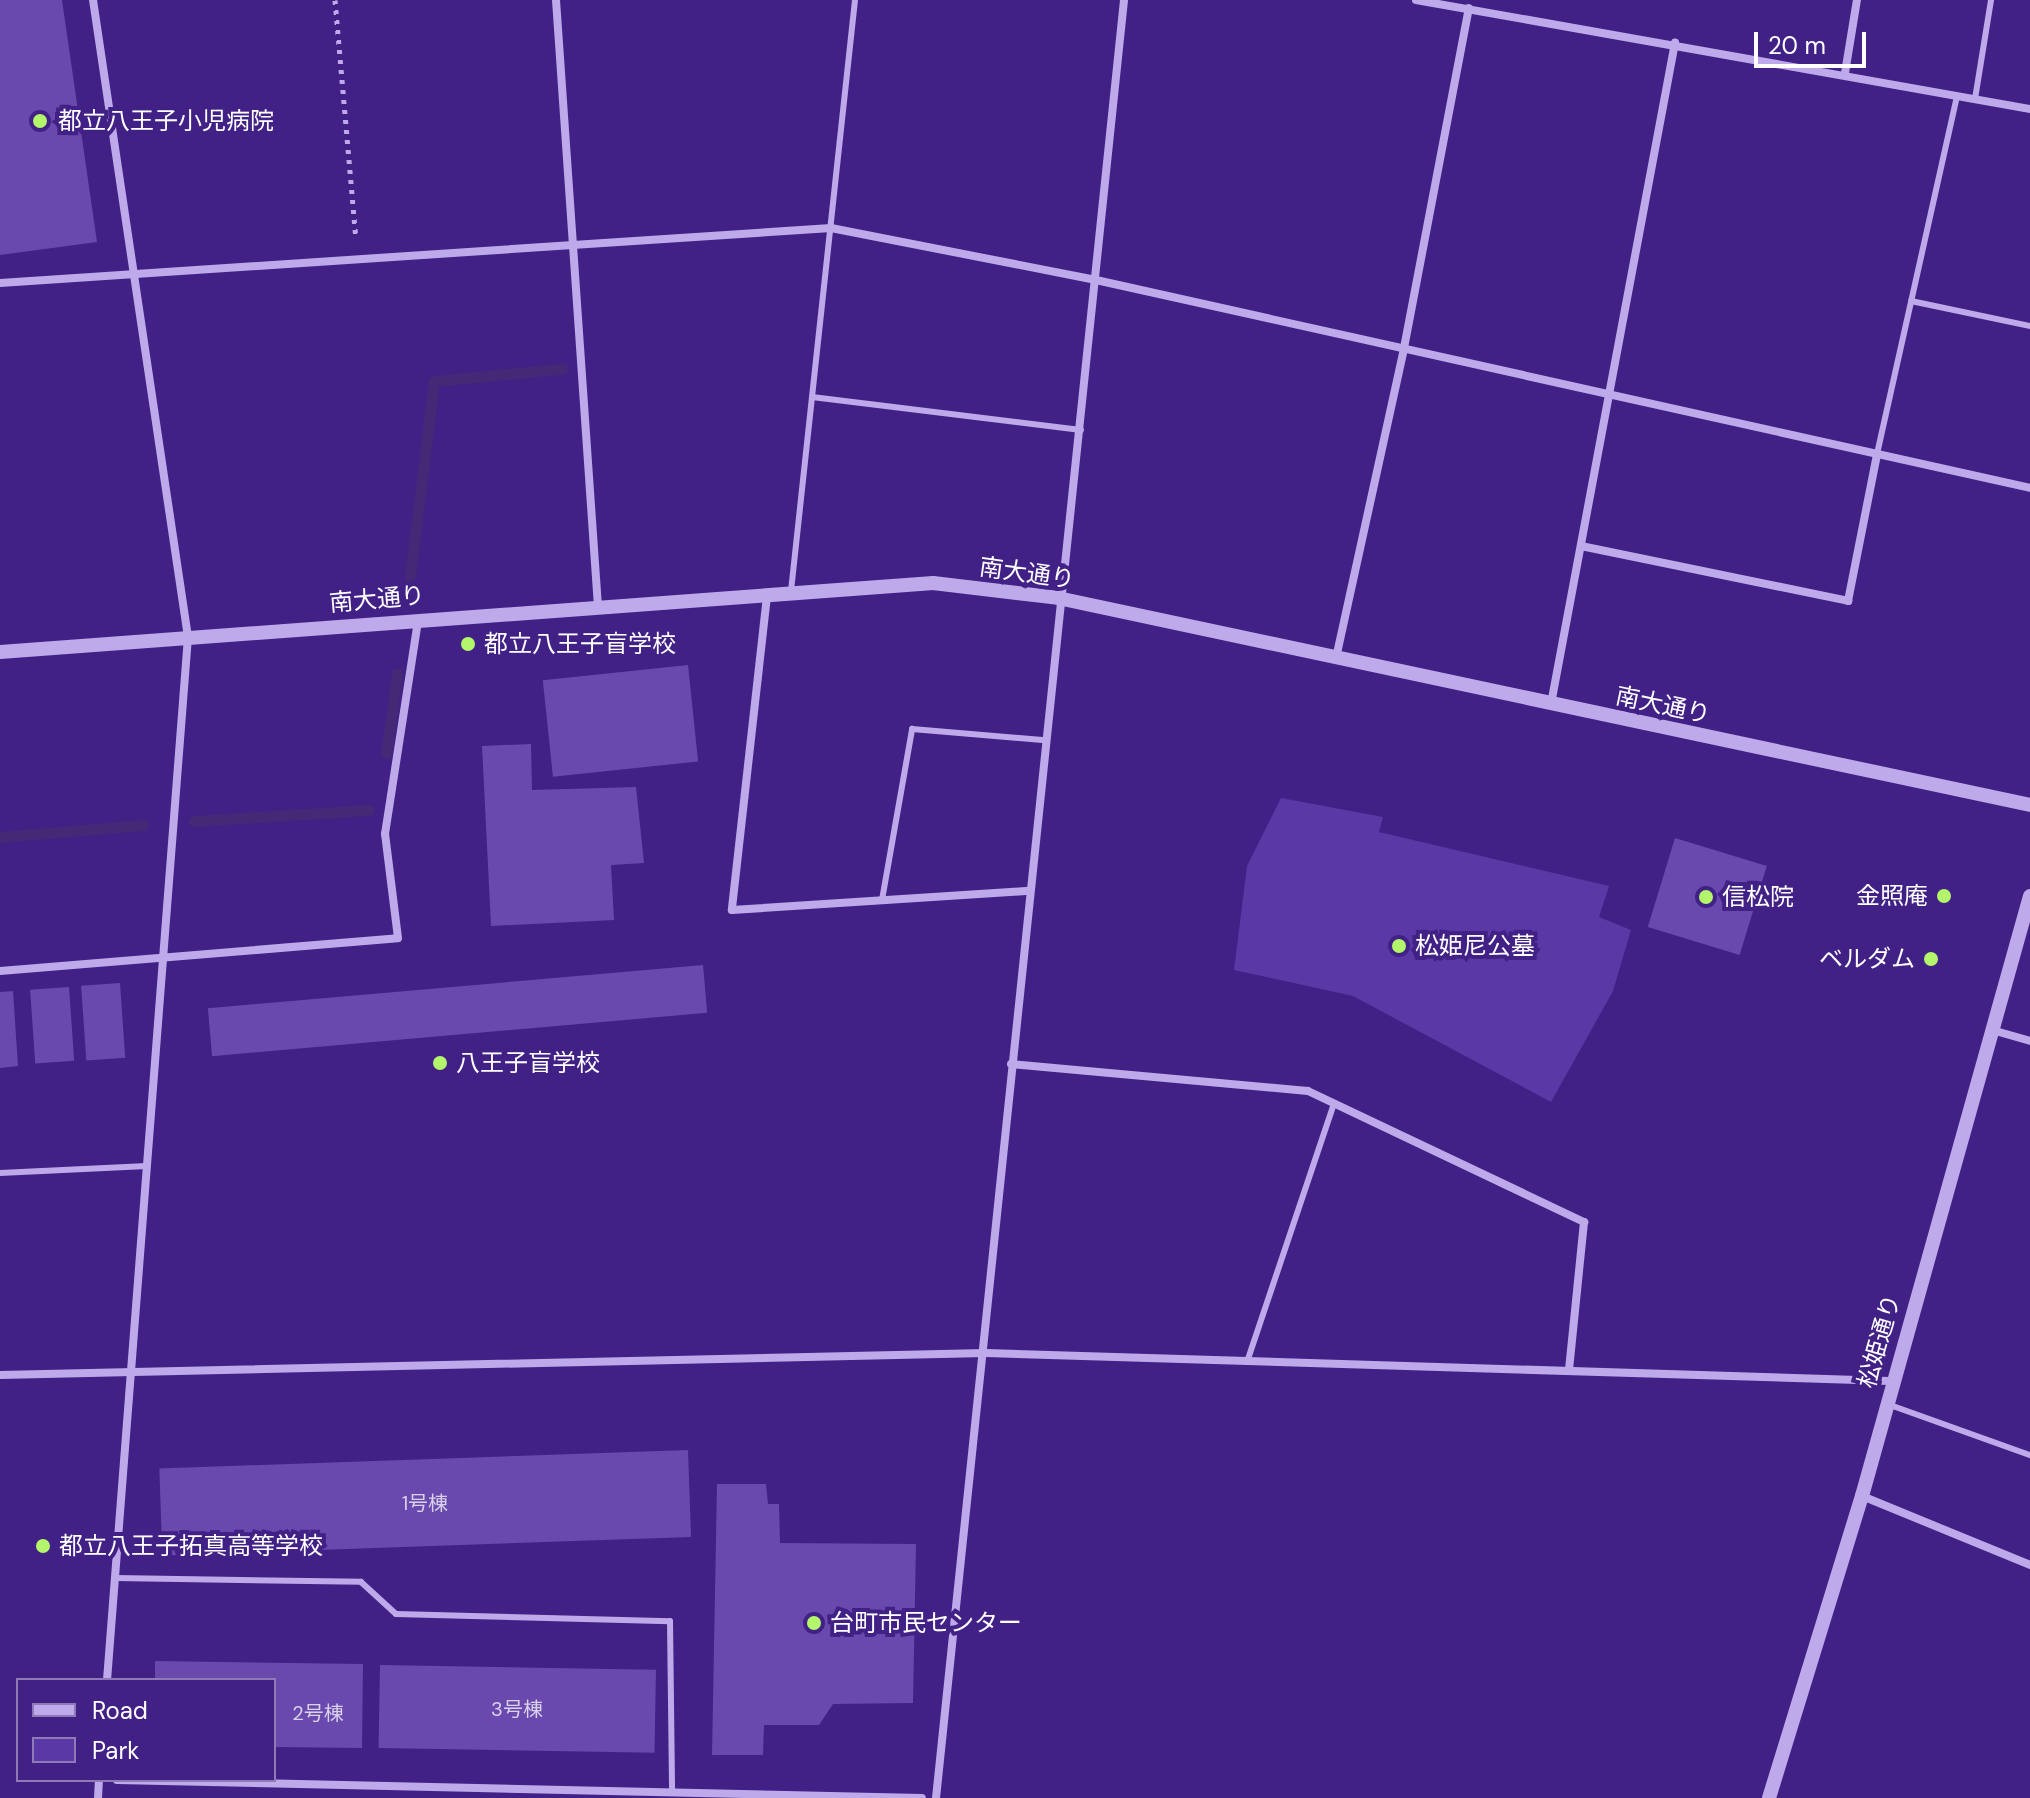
<!DOCTYPE html>
<meta charset="utf-8">
<style>
body{margin:0}
#map{position:relative;width:2030px;height:1798px;overflow:hidden;background:#422186;font-family:"DM Sans","Noto Sans JP",sans-serif}
div>[style]{position:absolute}
.green>*{inset:0;background:#5a38a5}
.stream>*{height:11px;margin:-5.5px;padding:0 5.5px;transform-origin:5.5px;border-radius:5.5px;background:#432976}
.building>*{inset:0;background:#6949ae;transform-origin:0 0}
.path>*{height:5px;margin-top:-2.5px;transform-origin:0;background:repeating-linear-gradient(90deg,#beaaea 0 4px,transparent 0 10px)}
.service>*{height:6px;margin:-3px;padding:0 3px;transform-origin:3px;border-radius:3px;background:#beaaea}
.minor>*{height:8px;margin:-4px;padding:0 4px;transform-origin:4px;border-radius:4px;background:#beaaea}
.tertiary>*{height:14px;margin:-7px;padding:0 7px;transform-origin:7px;border-radius:7px;background:#beaaea}
.dots>*{width:22px;height:22px;translate:-50% -50%;box-sizing:border-box;border:4px solid #422186;border-radius:50%}
span{translate:-50% -50%;white-space:nowrap;text-align:center;line-height:1.15;-webkit-text-stroke:8px #422186;paint-order:stroke}
.number-label{font-size:20px;color:#dad2eb}
.number-label span{-webkit-text-stroke-width:0}
.poi-label{font-size:24px;color:#fff}
.left{translate:0 -50%;text-align:left}
.right{translate:-100% -50%;text-align:right}
.street-label{font-size:24px;color:#fff}
.legend{position:absolute;left:16px;top:1678px;width:260px;height:104px;box-sizing:border-box;background:#422186;border:2px solid #8e7ab6;margin:0;padding:10px 14px;list-style:none;font-size:24px;color:#fff}
.legend li{display:flex;align-items:center;gap:16px;height:40px}
.legend b{width:40px;border:2px solid #8e7ab6}
.scale{position:absolute;left:1754px;top:32px;width:112px;height:36px;box-sizing:border-box;border:4px solid #fff;border-top:0;padding-left:10px;font-size:24px;line-height:28px;white-space:nowrap;color:#fff;-webkit-text-stroke:6px #422186;paint-order:stroke}
</style>
<div id="map">
<div class="green">
<div style="clip-path:polygon(1281px 798px,1383px 817px,1379px 832px,1609px 886px,1599px 917px,1631px 930px,1613px 991px,1551px 1102px,1353px 996px,1234px 970px,1247px 866px)"></div>
</div>
<div class="stream">
<div style="left:410px;top:576px;width:196px;rotate:-83deg"></div>
<div style="left:434px;top:381px;width:129px;rotate:-5.4deg"></div>
<div style="left:386px;top:753px;width:80px;rotate:-82.1deg"></div>
<div style="left:194px;top:821px;width:175px;rotate:-3.6deg"></div>
<div style="left:0;top:837px;width:144px;rotate:-4.8deg"></div>
</div>
<div class="building">
<div style="clip-path:polygon(0 0,62px 0,97px 242px,0 255px)"></div>
<div style="left:688px;top:665px;width:97px;height:146px;rotate:84deg"></div>
<div style="clip-path:polygon(531px 744px,532px 790px,636px 787px,644px 863px,611px 865px,614px 920px,491px 926px,482px 746px)"></div>
<div style="left:1675px;top:838px;width:96px;height:93px;rotate:17deg"></div>
<div style="left:703px;top:965px;width:48px;height:497px;rotate:85deg"></div>
<div style="left:120px;top:983px;width:75px;height:39px;rotate:86deg"></div>
<div style="left:69px;top:987px;width:74px;height:39px;rotate:86deg"></div>
<div style="clip-path:polygon(13px 991px,18px 1066px,0 1068px,0 992px)"></div>
<div style="left:688px;top:1450px;width:87px;height:529px;rotate:88deg"></div>
<div style="clip-path:polygon(717px 1484px,766px 1484px,768px 1504px,779px 1504px,780px 1543px,916px 1544px,913px 1703px,833px 1704px,819px 1725px,764px 1725px,763px 1755px,712px 1755px)"></div>
<div style="clip-path:polygon(155px 1661px,363px 1664px,362px 1748px,274px 1747px,274px 1680px,155px 1680px)"></div>
<div style="left:380px;top:1665px;width:276px;height:83px;rotate:1deg"></div>
</div>
<div class="path">
<div style="left:335px;top:0;width:239px;rotate:85deg"></div>
</div>
<div class="service">
<div style="left:1975px;top:99px;width:100px;rotate:-80.8deg"></div>
<div style="left:1911px;top:301px;width:122px;rotate:11.9deg"></div>
<div style="left:812px;top:397px;width:271px;rotate:7deg"></div>
<div style="left:1877px;top:454px;width:367px;rotate:-77.4deg"></div>
<div style="left:791px;top:591px;width:594px;rotate:-83.82deg"></div>
<div style="left:882px;top:900px;width:174px;rotate:-80deg"></div>
<div style="left:912px;top:729px;width:131px;rotate:4.8deg"></div>
<div style="left:0;top:1173px;width:147px;rotate:-2.7deg"></div>
<div style="left:1247px;top:1362px;width:272px;rotate:-71.4deg"></div>
<div style="left:1890px;top:1405px;width:149px;rotate:19.7deg"></div>
<div style="left:115px;top:1578px;width:246px;rotate:0.9deg"></div>
<div style="left:361px;top:1582px;width:47px;rotate:42.4deg"></div>
<div style="left:396px;top:1614px;width:274px;rotate:1.5deg"></div>
<div style="left:670px;top:1621px;width:171px;rotate:89.3deg"></div>
</div>
<div class="minor">
<div style="left:93px;top:0;width:644px;rotate:81.52deg"></div>
<div style="left:188px;top:637px;width:1046px;rotate:94.44deg"></div>
<div style="left:556px;top:0;width:607px;rotate:86.04deg"></div>
<div style="left:1416px;top:0;width:624px;rotate:10.07deg"></div>
<div style="left:1845px;top:73px;width:74px;rotate:-80.7deg"></div>
<div style="left:0;top:283px;width:833px;rotate:-3.79deg"></div>
<div style="left:831px;top:228px;width:270px;rotate:11.1deg"></div>
<div style="left:1096px;top:280px;width:957px;rotate:12.55deg"></div>
<div style="left:1581px;top:546px;width:273px;rotate:11.6deg"></div>
<div style="left:1848px;top:601px;width:150px;rotate:-78.8deg"></div>
<div style="left:767px;top:596px;width:316px;rotate:96.4deg"></div>
<div style="left:732px;top:910px;width:297px;rotate:-3.7deg"></div>
<div style="left:1336px;top:658px;width:317px;rotate:-77.6deg"></div>
<div style="left:1404px;top:348px;width:346px;rotate:-79.2deg"></div>
<div style="left:1551px;top:704px;width:673px;rotate:-79.38deg"></div>
<div style="left:0;top:971px;width:399px;rotate:-4.7deg"></div>
<div style="left:398px;top:938px;width:105px;rotate:-97.1deg"></div>
<div style="left:385px;top:834px;width:216px;rotate:-81.2deg"></div>
<div style="left:1992px;top:1030px;width:40px;rotate:16deg"></div>
<div style="left:1011px;top:1064px;width:298px;rotate:5.2deg"></div>
<div style="left:1308px;top:1091px;width:306px;rotate:25.4deg"></div>
<div style="left:1584px;top:1222px;width:148px;rotate:95.8deg"></div>
<div style="left:0;top:1375px;width:986px;rotate:-1.28deg"></div>
<div style="left:986px;top:1353px;width:904px;rotate:1.77deg"></div>
<div style="left:1862px;top:1496px;width:182px;rotate:22.3deg"></div>
<div style="left:117px;top:1780px;width:805px;rotate:1.28deg"></div>
<div style="left:98px;top:1798px;width:18px;rotate:-87deg"></div>
<div style="left:936px;top:1798px;width:1808px;rotate:-84.03deg"></div>
</div>
<div class="tertiary">
<div style="left:0;top:652px;width:936px;rotate:-4.23deg"></div>
<div style="left:933px;top:583px;width:126px;rotate:6.8deg"></div>
<div style="left:1058px;top:598px;width:994px;rotate:12.02deg"></div>
<div style="left:1769px;top:1798px;width:316px;rotate:-72.9deg"></div>
<div style="left:1862px;top:1496px;width:623px;rotate:-74.36deg"></div>
</div>
<div class="dots">
<div style="left:40px;top:121px;background:#b4f66b"></div>
<div style="left:468px;top:644px;background:#b4f66b"></div>
<div style="left:1944px;top:896px;background:#b4f66b"></div>
<div style="left:1706px;top:897px;background:#b4f66b"></div>
<div style="left:1399px;top:946px;background:#b4f66b"></div>
<div style="left:1931px;top:959px;background:#b4f66b"></div>
<div style="left:440px;top:1063px;background:#b4f66b"></div>
<div style="left:43px;top:1546px;background:#b4f66b"></div>
<div style="left:814px;top:1623px;background:#b4f66b"></div>
</div>
<div class="number-label">
<span style="left:425px;top:1503px">1号棟</span>
<span style="left:517px;top:1709px">3号棟</span>
<span style="left:318px;top:1713px">2号棟</span>
</div>
<div class="poi-label">
<span class="left" style="left:58px;top:121px">都立八王子小児病院</span>
<span class="left" style="left:484px;top:644px">都立八王子盲学校</span>
<span class="right" style="left:1928px;top:896px">金照庵</span>
<span class="left" style="left:1722px;top:897px">信松院</span>
<span class="left" style="left:1415px;top:946px">松姫尼公墓</span>
<span class="right" style="left:1915px;top:959px">ベルダム</span>
<span class="left" style="left:456px;top:1063px">八王子盲学校</span>
<span class="left" style="left:59px;top:1546px">都立八王子拓真高等学校</span>
<span class="left" style="left:830px;top:1623px">台町市民センター</span>
</div>
<div class="street-label">
<span style="left:1027px;top:573px;rotate:8deg">南大通り</span>
<span style="left:377px;top:599px;rotate:-5deg">南大通り</span>
<span style="left:1663px;top:705px;rotate:12deg">南大通り</span>
<span style="left:1879px;top:1341px;rotate:-74deg">松姫通り</span>
</div>
<ul class="legend">
<li><b style="height:10px;background:#beaaea"></b>Road</li>
<li><b style="height:22px;background:#5a38a5"></b>Park</li>
</ul>
<div class="scale">20 m</div>
</div>
